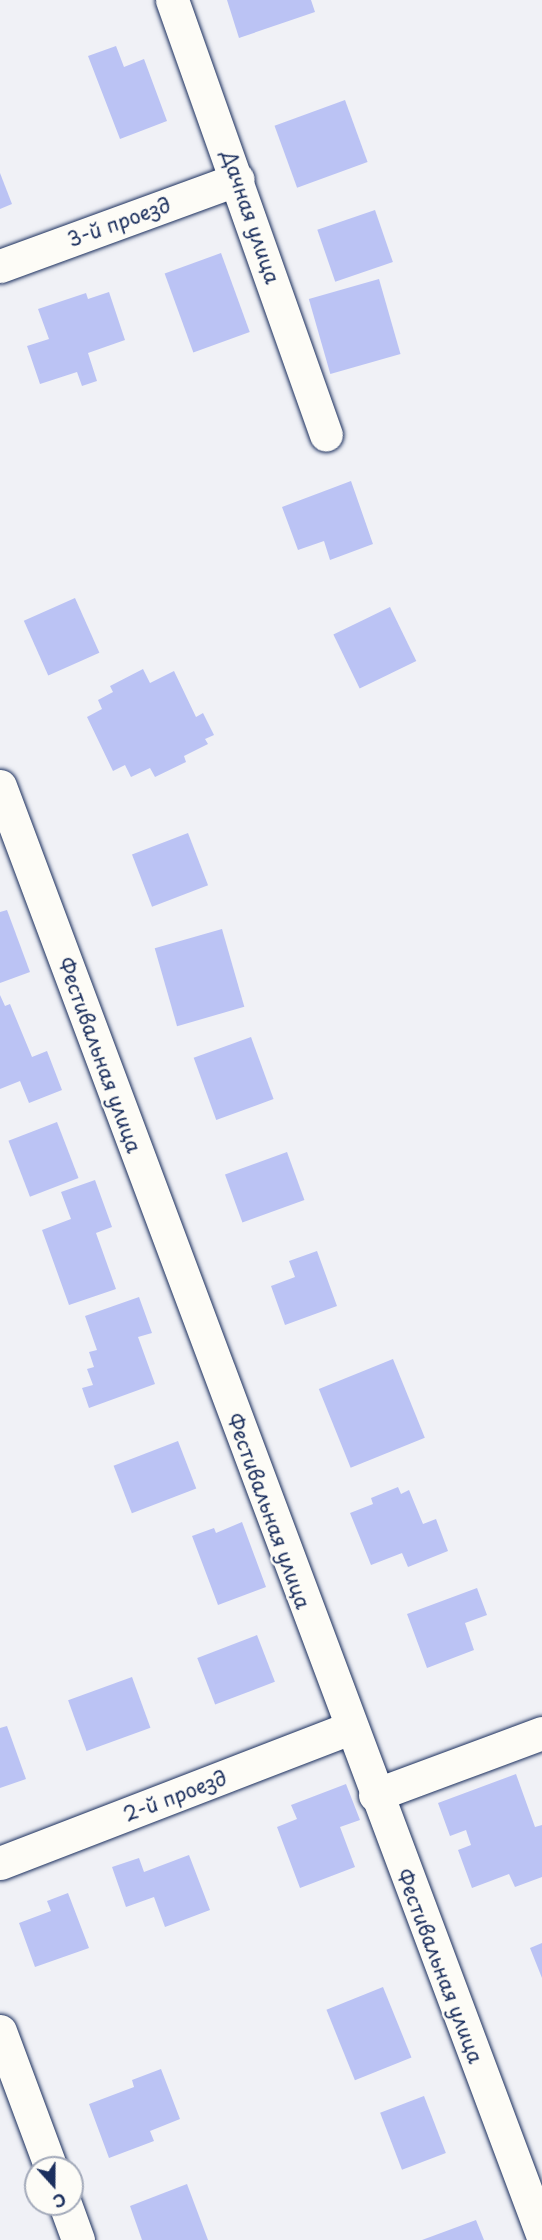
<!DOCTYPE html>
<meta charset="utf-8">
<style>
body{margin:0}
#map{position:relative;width:542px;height:2240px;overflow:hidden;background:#f0f1f6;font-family:"Playpen Sans",sans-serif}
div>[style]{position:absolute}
.building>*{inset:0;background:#bbc3f4;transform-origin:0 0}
.roads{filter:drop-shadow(0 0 2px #1b2f5e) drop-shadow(0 0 2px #1b2f5e)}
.minor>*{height:33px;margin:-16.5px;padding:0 16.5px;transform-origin:16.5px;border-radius:16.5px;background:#fdfcf7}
span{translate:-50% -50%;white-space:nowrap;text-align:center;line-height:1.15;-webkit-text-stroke:5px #fdfcf7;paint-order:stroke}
.street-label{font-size:20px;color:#1b2f5e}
.north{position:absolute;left:24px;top:2156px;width:60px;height:60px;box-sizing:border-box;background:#fdfcf7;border:2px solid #a3aaba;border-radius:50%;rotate:159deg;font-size:16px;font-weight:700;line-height:24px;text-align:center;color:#1b2f5e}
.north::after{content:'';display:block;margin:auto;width:21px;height:27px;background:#1b2f5e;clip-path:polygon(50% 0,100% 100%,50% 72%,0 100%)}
</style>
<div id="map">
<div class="building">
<div style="clip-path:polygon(227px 0,311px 0,315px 12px,239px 38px)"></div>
<div style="clip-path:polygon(116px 46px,124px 67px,144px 59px,167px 121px,120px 139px,88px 56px)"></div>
<div style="left:345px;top:100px;width:66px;height:75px;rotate:70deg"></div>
<div style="clip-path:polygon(0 173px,12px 204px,0 209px)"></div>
<div style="left:375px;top:210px;width:55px;height:61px;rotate:71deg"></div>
<div style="left:221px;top:253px;width:84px;height:60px;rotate:70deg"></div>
<div style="left:379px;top:279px;width:78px;height:73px;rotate:74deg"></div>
<div style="clip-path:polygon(109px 292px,125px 340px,88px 353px,97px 381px,82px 386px,77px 372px,40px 384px,27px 346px,49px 339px,38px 309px,86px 293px,88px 299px)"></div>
<div style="clip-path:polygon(351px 481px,373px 544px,330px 560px,324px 541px,298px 550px,282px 507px)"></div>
<div style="left:75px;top:598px;width:60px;height:56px;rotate:66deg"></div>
<div style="left:390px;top:607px;width:60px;height:63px;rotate:64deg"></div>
<div style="clip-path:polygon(143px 669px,150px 683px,174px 671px,196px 717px,203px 713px,214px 735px,205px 739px,208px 744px,184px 756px,186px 762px,155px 777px,150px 768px,131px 777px,125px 765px,113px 771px,87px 717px,102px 709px,98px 700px,113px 692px,110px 686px)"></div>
<div style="left:188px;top:833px;width:56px;height:60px;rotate:69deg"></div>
<div style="clip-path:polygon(7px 910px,30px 972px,0 983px,0 912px)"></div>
<div style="left:222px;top:929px;width:81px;height:70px;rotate:74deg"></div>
<div style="clip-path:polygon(0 995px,5px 1006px,10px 1004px,32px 1057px,47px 1051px,62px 1090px,29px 1103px,20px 1081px,0 1089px)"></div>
<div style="left:251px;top:1037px;width:66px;height:61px;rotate:70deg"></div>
<div style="left:57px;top:1122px;width:60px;height:52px;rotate:69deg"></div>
<div style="left:287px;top:1152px;width:51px;height:66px;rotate:70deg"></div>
<div style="clip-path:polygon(95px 1180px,112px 1227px,96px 1233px,116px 1289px,69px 1305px,42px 1230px,71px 1219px,61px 1192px)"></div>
<div style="clip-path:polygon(317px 1251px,337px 1306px,285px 1325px,271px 1286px,295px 1277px,289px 1261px)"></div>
<div style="clip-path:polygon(139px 1297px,152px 1333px,138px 1337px,155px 1384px,89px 1408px,82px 1388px,93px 1385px,87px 1369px,94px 1367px,89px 1352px,97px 1350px,85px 1316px)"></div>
<div style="left:393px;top:1359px;width:85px;height:80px;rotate:68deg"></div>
<div style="left:178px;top:1441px;width:51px;height:69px;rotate:69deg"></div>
<div style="clip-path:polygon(398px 1487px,401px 1494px,409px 1490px,423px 1524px,436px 1519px,448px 1551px,408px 1567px,402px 1553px,371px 1565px,350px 1513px,373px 1504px,371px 1498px)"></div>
<div style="clip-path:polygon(242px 1522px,266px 1587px,218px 1605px,192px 1536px,214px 1528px,216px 1533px)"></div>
<div style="clip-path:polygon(477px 1588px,487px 1615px,465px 1623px,474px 1650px,427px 1668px,407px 1614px)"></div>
<div style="left:257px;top:1635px;width:50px;height:64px;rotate:69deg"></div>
<div style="left:132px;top:1677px;width:54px;height:68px;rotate:70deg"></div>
<div style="clip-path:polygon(7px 1726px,26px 1779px,0 1788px,0 1728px)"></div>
<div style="clip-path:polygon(516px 1774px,535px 1827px,542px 1825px,542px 1877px,515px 1887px,509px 1874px,472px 1888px,458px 1850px,471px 1845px,466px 1830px,450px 1836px,438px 1803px)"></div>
<div style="clip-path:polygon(346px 1784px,360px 1820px,340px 1827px,355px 1867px,300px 1888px,277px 1827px,297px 1819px,291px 1805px)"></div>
<div style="clip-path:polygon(189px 1855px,210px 1910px,165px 1927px,154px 1897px,126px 1907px,112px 1867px,139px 1858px,144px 1872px)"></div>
<div style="clip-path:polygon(68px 1893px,89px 1948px,35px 1967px,19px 1923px,51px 1911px,47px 1901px)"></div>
<div style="clip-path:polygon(542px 1943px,542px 1978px,530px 1948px)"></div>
<div style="left:383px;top:1987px;width:76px;height:61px;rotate:68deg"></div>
<div style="clip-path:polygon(161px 2069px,180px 2119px,150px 2131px,154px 2141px,109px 2158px,89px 2104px,134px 2087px,132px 2080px)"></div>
<div style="left:424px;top:2096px;width:61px;height:47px;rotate:69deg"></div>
<div style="clip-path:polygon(187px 2184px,208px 2240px,142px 2240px,130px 2206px)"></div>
<div style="clip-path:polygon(476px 2220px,484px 2240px,422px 2240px)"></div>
</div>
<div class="roads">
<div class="minor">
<div style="left:172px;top:0;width:461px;rotate:70.5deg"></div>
<div style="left:0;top:266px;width:253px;rotate:-20.1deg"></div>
<div style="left:0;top:786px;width:1546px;rotate:69.48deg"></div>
<div style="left:375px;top:1795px;width:178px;rotate:-20.4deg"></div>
<div style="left:0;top:1863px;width:375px;rotate:-21.1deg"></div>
<div style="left:0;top:2031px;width:146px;rotate:69.6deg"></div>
<div style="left:65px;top:2204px;width:38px;rotate:70deg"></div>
</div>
</div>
<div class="street-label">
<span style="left:251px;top:217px;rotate:71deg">Дачная улица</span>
<span style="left:119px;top:222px;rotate:-20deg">3-й проезд</span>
<span style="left:100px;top:1055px;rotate:70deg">Фестивальная улица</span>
<span style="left:269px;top:1511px;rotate:70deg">Фестивальная улица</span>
<span style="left:175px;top:1796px;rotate:-21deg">2-й проезд</span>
<span style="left:440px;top:1966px;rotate:69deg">Фестивальная улица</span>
</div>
<div class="north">С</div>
</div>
